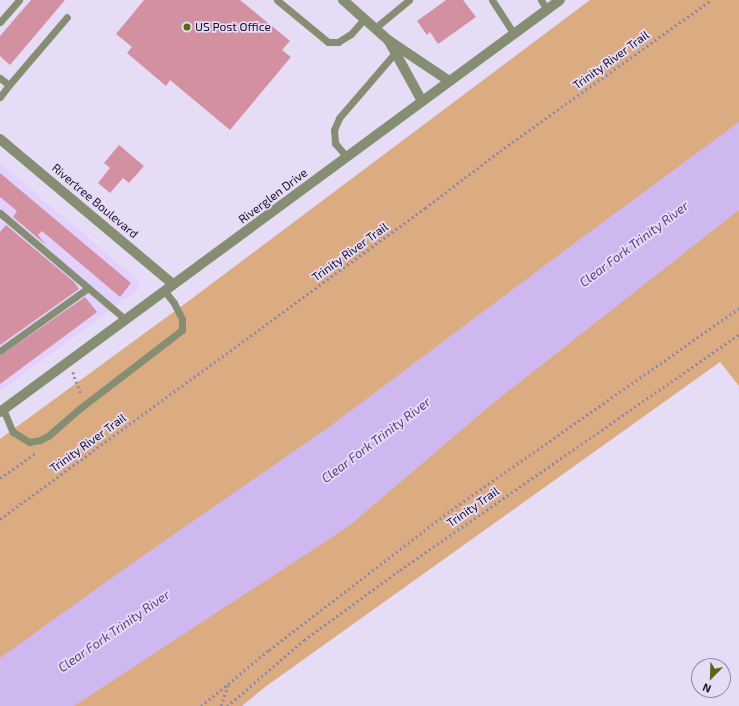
<!DOCTYPE html>
<style>
body{margin:0}
#map{position:relative;width:739px;height:706px;overflow:hidden;background:#e6dcf6;font-family:"Exo 2",sans-serif}
div>[style]{position:absolute}
.built>*{inset:0;background:#e2d1fc}
.green>*{inset:0;background:#dbac81}
.water>*{inset:0;background:#cfb8f0}
.building>*{inset:0;background:#d290a0}
.path>*{height:2.5px;margin-top:-1.25px;transform-origin:0;background:repeating-linear-gradient(90deg,#9389a2 0 2px,transparent 0 5px)}
.service>*{height:7px;margin:-3.5px;padding:0 3.5px;transform-origin:3.5px;border-radius:3.5px;background:#858e73}
.minor>*{height:10px;margin:-5px;padding:0 5px;transform-origin:5px;border-radius:5px;background:#858e73}
.tertiary>*{height:10px;margin:-5px;padding:0 5px;transform-origin:5px;border-radius:5px;background:#858e73}
.dots>*{width:11px;height:11px;translate:-50% -50%;box-sizing:border-box;border:2px solid #e6dcf6;border-radius:50%}
span{translate:-50% -50%;white-space:nowrap;text-align:center;line-height:1.15;-webkit-text-stroke:3.5px #e6dcf6;paint-order:stroke}
.poi-label{font-size:12px;color:#1a1027}
.left{translate:0 -50%;text-align:left}
.street-label{font-size:12px;color:#1a1027}
.water-label{font-size:13px;color:#5c3d80;font-style:italic}
.north{position:absolute;left:691px;top:658px;width:40px;height:40px;box-sizing:border-box;background:#e6dcf6;border:1px solid #948aa3;border-radius:50%;rotate:203deg;font-size:11px;font-weight:700;line-height:16px;text-align:center;color:#1a1027}
.north::after{content:'';display:block;margin:auto;width:14px;height:18px;background:#546918;clip-path:polygon(50% 0,100% 100%,50% 72%,0 100%)}
</style>
<div id="map">
<div class="built">
<div style="clip-path:polygon(0 163px,139px 281px,139px 289px,0 391px)"></div>
</div>
<div class="green">
<div style="clip-path:polygon(590px 0,739px 0,739px 386px,720px 362px,265px 687px,242px 706px,0 706px,0 439px,190px 300px)"></div>
</div>
<div class="water">
<div style="clip-path:polygon(739px 122px,739px 210px,492px 404px,349px 526px,74px 706px,0 706px,0 658px,134px 562px,329px 427px,572px 245px)"></div>
</div>
<div class="building">
<div style="clip-path:polygon(31px 0,65px 0,10px 65px,0 56px,0 36px)"></div>
<div style="clip-path:polygon(144px 0,240px 0,290px 41px,282px 50px,291px 57px,230px 130px,170px 80px,166px 86px,127px 53px,132px 47px,116px 34px)"></div>
<div style="clip-path:polygon(446px 0,463px 0,476px 17px,438px 44px,430px 32px,427px 35px,417px 21px)"></div>
<div style="clip-path:polygon(119px 145px,144px 166px,129px 183px,123px 178px,110px 193px,98px 183px,110px 168px,104px 163px)"></div>
<div style="clip-path:polygon(0 173px,131px 283px,120px 297px,42px 231px,38px 235px,46px 245px,13px 217px,17px 211px,0 197px)"></div>
<div style="clip-path:polygon(6px 225px,74px 282px,79px 289px,0 345px,0 232px)"></div>
<div style="clip-path:polygon(85px 297px,97px 312px,0 384px,0 356px)"></div>
</div>
<div class="path">
<div style="left:73px;top:372px;width:23px;rotate:70deg"></div>
<div style="left:0;top:478px;width:44px;rotate:-34.8deg"></div>
<div style="left:0;top:519px;width:527px;rotate:-36.2deg"></div>
<div style="left:425px;top:208px;width:94px;rotate:-37.2deg"></div>
<div style="left:500px;top:151px;width:259px;rotate:-35.6deg"></div>
<div style="left:201px;top:706px;width:88px;rotate:-39.5deg"></div>
<div style="left:269px;top:650px;width:230px;rotate:-37.6deg"></div>
<div style="left:451px;top:510px;width:352px;rotate:-35deg"></div>
<div style="left:221px;top:706px;width:23px;rotate:-72deg"></div>
<div style="left:227px;top:706px;width:101px;rotate:-40.6deg"></div>
<div style="left:304px;top:640px;width:119px;rotate:-36.1deg"></div>
<div style="left:400px;top:570px;width:413px;rotate:-34.8deg"></div>
</div>
<div class="service">
<div style="left:277px;top:0;width:66px;rotate:39.5deg"></div>
<div style="left:328px;top:42px;width:10px"></div>
<div style="left:338px;top:42px;width:15px;rotate:-32deg"></div>
<div style="left:351px;top:34px;width:20px;rotate:-49deg"></div>
<div style="left:492px;top:0;width:40px;rotate:57.1deg"></div>
<div style="left:541px;top:0;width:12px;rotate:59deg"></div>
<div style="left:0;top:22px;width:29px;rotate:-49deg"></div>
<div style="left:375px;top:28px;width:44px;rotate:-39.5deg"></div>
<div style="left:0;top:78px;width:11px;rotate:38deg"></div>
<div style="left:9px;top:85px;width:15px;rotate:127deg"></div>
<div style="left:9px;top:85px;width:89px;rotate:-49.5deg"></div>
<div style="left:347px;top:157px;width:18px;rotate:-131deg"></div>
<div style="left:335px;top:143px;width:13px;rotate:-94deg"></div>
<div style="left:334px;top:130px;width:13px;rotate:-67deg"></div>
<div style="left:339px;top:118px;width:86px;rotate:-49.3deg"></div>
<div style="left:0;top:213px;width:164px;rotate:40.3deg"></div>
<div style="left:0;top:351px;width:108px;rotate:-35.6deg"></div>
<div style="left:3px;top:409px;width:25px;rotate:67deg"></div>
<div style="left:13px;top:432px;width:19px;rotate:32deg"></div>
<div style="left:29px;top:442px;width:11px;rotate:-10deg"></div>
<div style="left:40px;top:440px;width:9px;rotate:-27deg"></div>
<div style="left:48px;top:436px;width:41px;rotate:-41.1deg"></div>
<div style="left:79px;top:409px;width:130px;rotate:-37.5deg"></div>
<div style="left:182px;top:330px;width:11px;rotate:-90deg"></div>
<div style="left:182px;top:319px;width:18px;rotate:-117deg"></div>
<div style="left:174px;top:303px;width:16px;rotate:-128deg"></div>
</div>
<div class="minor">
<div style="left:0;top:139px;width:226px;rotate:40deg"></div>
<div style="left:0;top:412px;width:695px;rotate:-36.34deg"></div>
</div>
<div class="tertiary">
<div style="left:343px;top:0;width:60px;rotate:41.6deg"></div>
<div style="left:388px;top:40px;width:73px;rotate:33.9deg"></div>
<div style="left:389px;top:41px;width:68px;rotate:61.2deg"></div>
</div>
<div class="dots">
<div style="left:187px;top:27px;background:#546918"></div>
</div>
<div class="poi-label">
<span class="left" style="left:195px;top:27px">US Post Office</span>
</div>
<div class="street-label">
<span style="left:611px;top:60px;rotate:-36deg">Trinity River Trail</span>
<span style="left:273px;top:196px;rotate:-37deg">Riverglen Drive</span>
<span style="left:95px;top:201px;rotate:40deg">Rivertree Boulevard</span>
<span style="left:350px;top:252px;rotate:-36deg">Trinity River Trail</span>
<span style="left:88px;top:443px;rotate:-36deg">Trinity River Trail</span>
<span style="left:473px;top:507px;rotate:-35deg">Trinity Trail</span>
</div>
<div class="water-label">
<span style="left:634px;top:244px;rotate:-37deg">Clear Fork Trinity River</span>
<span style="left:376px;top:440px;rotate:-37deg">Clear Fork Trinity River</span>
<span style="left:114px;top:631px;rotate:-35deg">Clear Fork Trinity River</span>
</div>
<div class="north">N</div>
</div>
